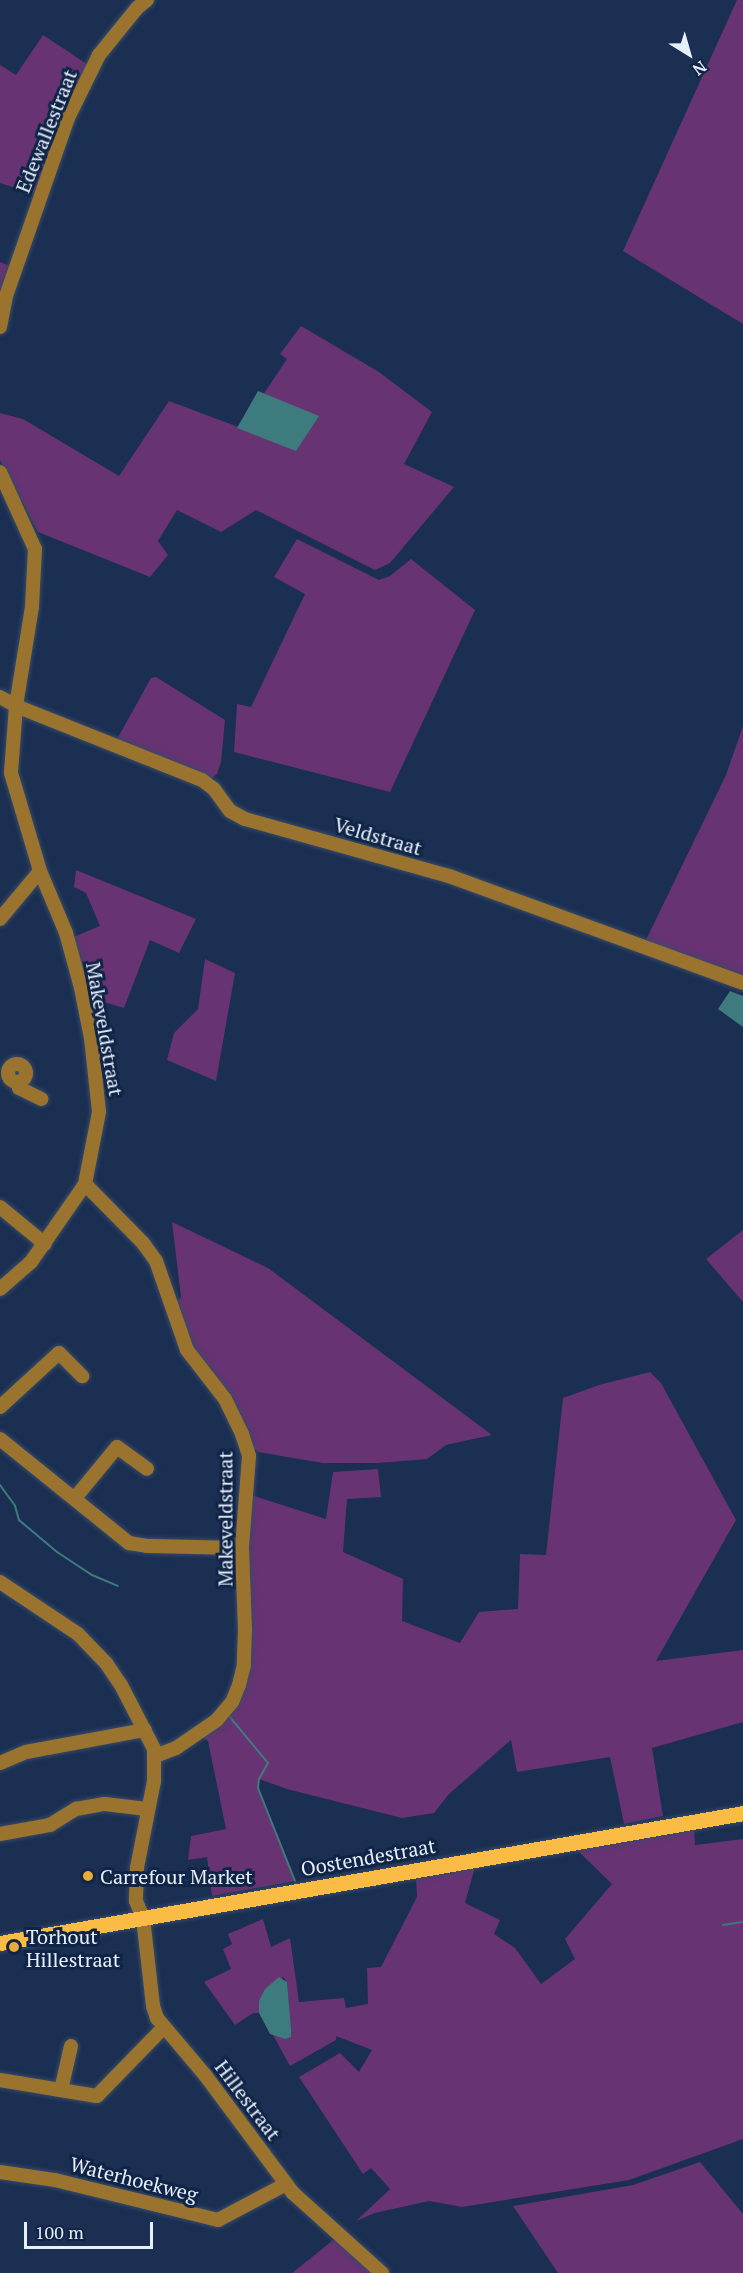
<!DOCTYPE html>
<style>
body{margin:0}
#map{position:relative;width:743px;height:2273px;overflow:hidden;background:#1a2f51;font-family:"PT Serif",serif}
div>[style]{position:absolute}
.green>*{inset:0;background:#673373}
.water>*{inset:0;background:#3e7b7e}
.stream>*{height:2px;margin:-1px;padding:0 1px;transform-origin:1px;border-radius:1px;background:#3e7b7e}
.roads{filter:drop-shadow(0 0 2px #374a69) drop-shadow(0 0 2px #374a69)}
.minor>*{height:14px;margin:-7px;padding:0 7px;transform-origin:7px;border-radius:7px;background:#9a742f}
.minor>.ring{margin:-7px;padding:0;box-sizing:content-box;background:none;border:14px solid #9a742f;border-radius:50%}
.major>*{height:15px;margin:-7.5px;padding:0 7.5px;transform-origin:7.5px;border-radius:7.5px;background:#fbbc45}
.dots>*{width:16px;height:16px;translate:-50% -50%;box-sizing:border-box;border:3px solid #102546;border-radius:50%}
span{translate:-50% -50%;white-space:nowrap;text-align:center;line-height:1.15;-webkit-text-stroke:6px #102546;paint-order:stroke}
.street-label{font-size:20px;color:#e7effd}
.poi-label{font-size:20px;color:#e7effd}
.left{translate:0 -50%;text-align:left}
.north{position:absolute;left:659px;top:24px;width:60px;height:60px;-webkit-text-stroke:4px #102546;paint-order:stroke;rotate:143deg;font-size:16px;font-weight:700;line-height:24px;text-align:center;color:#e7effd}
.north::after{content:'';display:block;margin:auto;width:21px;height:27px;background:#e7effd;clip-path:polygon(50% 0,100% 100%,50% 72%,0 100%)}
.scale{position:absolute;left:24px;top:2222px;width:129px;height:27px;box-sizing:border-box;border:3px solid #e7effd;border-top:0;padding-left:8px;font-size:18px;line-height:21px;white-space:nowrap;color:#e7effd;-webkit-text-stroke:4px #102546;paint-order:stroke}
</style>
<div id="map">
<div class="green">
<div style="clip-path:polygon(737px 0,743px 0,743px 324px,623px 251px)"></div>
<div style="clip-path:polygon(43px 35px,87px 64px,58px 124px,35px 194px,0 183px,0 65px,16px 75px)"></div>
<div style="clip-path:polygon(0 262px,12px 267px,0 306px)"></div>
<div style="clip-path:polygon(301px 326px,379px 372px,432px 412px,404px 464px,454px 487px,390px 563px,375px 570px,256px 510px,221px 532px,177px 510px,158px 541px,168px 555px,150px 577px,38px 532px,0 460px,0 413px,23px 419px,119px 476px,169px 401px,241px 428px,287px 359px,280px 354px)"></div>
<div style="clip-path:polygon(297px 539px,379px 580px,390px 576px,411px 559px,475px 610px,390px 792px,234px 752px,237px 704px,251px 707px,305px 594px,274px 577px)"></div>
<div style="clip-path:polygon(156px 677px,225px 720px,221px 762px,217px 774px,212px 778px,116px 741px,151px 678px)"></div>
<div style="clip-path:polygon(743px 726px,743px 977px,645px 942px,726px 775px)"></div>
<div style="clip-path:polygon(76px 870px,196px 919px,179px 953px,150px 940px,124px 1008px,87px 997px,71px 938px,100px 926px,86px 893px,74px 887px)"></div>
<div style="clip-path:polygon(205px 959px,235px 973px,216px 1081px,167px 1060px,174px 1033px,198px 1009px)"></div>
<div style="clip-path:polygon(172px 1222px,268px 1268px,492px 1435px,446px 1445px,427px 1459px,378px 1463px,323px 1463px,258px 1452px,250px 1446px,197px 1359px,175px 1304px,181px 1297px)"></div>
<div style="clip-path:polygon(743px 1230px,743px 1302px,706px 1259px)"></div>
<div style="clip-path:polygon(650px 1372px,661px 1383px,736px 1520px,656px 1661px,743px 1650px,743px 1722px,652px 1748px,663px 1816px,624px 1824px,610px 1757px,517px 1772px,511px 1740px,449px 1794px,434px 1813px,402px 1818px,287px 1789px,259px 1779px,258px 1788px,295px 1881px,212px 1896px,207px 1857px,188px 1860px,191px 1836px,226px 1829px,208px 1741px,201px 1736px,238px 1698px,251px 1495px,326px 1519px,333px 1472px,378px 1469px,381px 1497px,347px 1499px,343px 1552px,403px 1579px,402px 1621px,460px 1643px,479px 1612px,518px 1609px,520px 1554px,546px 1555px,563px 1398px,599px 1385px)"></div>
<div style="clip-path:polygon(694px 1828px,695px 1845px,743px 1839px,743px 2139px,629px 2180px,462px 2207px,429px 2201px,375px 2213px,356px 2221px,390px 2189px,371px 2168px,363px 2174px,299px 2077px,340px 2053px,359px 2072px,372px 2050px,336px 2036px,336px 2040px,290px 2066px,273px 2035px,291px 2037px,287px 1982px,283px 1977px,259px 2001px,259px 2013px,253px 2013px,235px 2025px,204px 1982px,231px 1969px,223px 1949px,232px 1944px,228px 1934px,263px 1919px,271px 1947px,290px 1938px,299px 2002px,344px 1998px,346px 2008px,368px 2004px,367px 1968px,381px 1967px,417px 1897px,416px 1877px,475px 1867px,465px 1903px,500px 1920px,494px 1934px,515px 1948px,541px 1984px,575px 1959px,565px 1939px,612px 1884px,576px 1849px)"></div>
<div style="clip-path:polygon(700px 2162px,743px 2214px,743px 2273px,558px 2273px,513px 2206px,633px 2185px)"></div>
<div style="clip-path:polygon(337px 2237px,373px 2273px,292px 2273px)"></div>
</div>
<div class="water">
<div style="clip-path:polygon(258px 391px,319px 416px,296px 451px,237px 428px)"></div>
<div style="clip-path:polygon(730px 991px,743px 996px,743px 1027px,718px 1009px)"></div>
<div style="clip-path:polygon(279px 1977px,287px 1982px,291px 2029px,291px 2037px,285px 2039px,270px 2034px,259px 2013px,259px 2001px,265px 1989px)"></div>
</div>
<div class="stream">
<div style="left:0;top:1485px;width:26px;rotate:54deg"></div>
<div style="left:15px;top:1506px;width:15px;rotate:74deg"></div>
<div style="left:19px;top:1520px;width:50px;rotate:40.1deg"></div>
<div style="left:57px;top:1552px;width:42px;rotate:33.3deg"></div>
<div style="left:92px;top:1575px;width:28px;rotate:23deg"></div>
<div style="left:229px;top:1716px;width:61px;rotate:50.3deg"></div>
<div style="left:268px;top:1763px;width:18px;rotate:119deg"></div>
<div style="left:259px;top:1779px;width:9px;rotate:96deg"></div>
<div style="left:258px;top:1788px;width:100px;rotate:68.3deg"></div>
<div style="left:723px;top:1925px;width:20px;rotate:-9deg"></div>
</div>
<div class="roads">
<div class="minor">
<div style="left:0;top:327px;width:32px;rotate:-79deg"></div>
<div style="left:6px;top:296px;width:188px;rotate:-70.8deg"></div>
<div style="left:68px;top:118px;width:70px;rotate:-63.8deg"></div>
<div style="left:99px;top:55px;width:60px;rotate:-51deg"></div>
<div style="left:137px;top:8px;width:13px;rotate:-39deg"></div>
<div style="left:0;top:472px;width:85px;rotate:65.6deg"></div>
<div style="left:35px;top:549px;width:58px;rotate:93deg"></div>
<div style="left:32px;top:607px;width:100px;rotate:99.2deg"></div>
<div style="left:16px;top:706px;width:67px;rotate:94.3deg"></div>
<div style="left:11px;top:773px;width:102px;rotate:73.5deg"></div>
<div style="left:40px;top:871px;width:67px;rotate:67.2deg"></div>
<div style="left:66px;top:933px;width:57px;rotate:74.7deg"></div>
<div style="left:81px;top:988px;width:51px;rotate:78.7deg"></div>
<div style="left:91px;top:1038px;width:74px;rotate:83.8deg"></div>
<div style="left:99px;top:1112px;width:73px;rotate:101deg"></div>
<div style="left:85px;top:1184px;width:83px;rotate:45.5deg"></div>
<div style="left:143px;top:1243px;width:22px;rotate:54deg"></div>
<div style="left:156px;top:1261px;width:94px;rotate:70.8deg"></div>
<div style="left:187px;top:1350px;width:62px;rotate:52.2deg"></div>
<div style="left:225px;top:1399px;width:39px;rotate:64deg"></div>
<div style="left:242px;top:1434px;width:23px;rotate:72deg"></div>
<div style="left:249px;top:1456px;width:92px;rotate:94.4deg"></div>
<div style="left:242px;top:1548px;width:81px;rotate:87.9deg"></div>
<div style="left:245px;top:1629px;width:36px;rotate:92deg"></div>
<div style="left:244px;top:1665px;width:21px;rotate:104deg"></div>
<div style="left:239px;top:1685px;width:18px;rotate:112deg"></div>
<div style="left:232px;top:1702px;width:23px;rotate:130deg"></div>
<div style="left:217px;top:1720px;width:50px;rotate:145.7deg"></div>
<div style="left:176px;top:1748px;width:22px;rotate:159deg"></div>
<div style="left:0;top:697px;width:18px;rotate:29deg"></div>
<div style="left:16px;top:706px;width:200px;rotate:21.7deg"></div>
<div style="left:202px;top:780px;width:15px;rotate:37deg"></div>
<div style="left:214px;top:789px;width:27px;rotate:54deg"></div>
<div style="left:230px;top:811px;width:17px;rotate:28deg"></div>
<div style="left:245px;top:819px;width:212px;rotate:15.6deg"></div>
<div style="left:449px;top:876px;width:313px;rotate:20deg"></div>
<div style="left:0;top:919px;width:62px;rotate:-50.2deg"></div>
<div class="ring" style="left:8px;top:1064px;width:4px;height:4px"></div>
<div style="left:18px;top:1082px;width:6px;rotate:81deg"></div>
<div style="left:19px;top:1088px;width:25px;rotate:26deg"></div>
<div style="left:0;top:1207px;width:58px;rotate:39.4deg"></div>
<div style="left:0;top:1289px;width:41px;rotate:-41.1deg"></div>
<div style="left:31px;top:1262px;width:95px;rotate:-55.3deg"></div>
<div style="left:0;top:1407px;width:80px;rotate:-42.5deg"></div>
<div style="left:59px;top:1353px;width:33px;rotate:45deg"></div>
<div style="left:0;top:1439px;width:166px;rotate:38.9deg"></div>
<div style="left:129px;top:1543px;width:18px;rotate:9deg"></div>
<div style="left:147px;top:1546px;width:95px;rotate:1.2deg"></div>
<div style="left:75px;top:1498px;width:66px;rotate:-50.5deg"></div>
<div style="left:117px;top:1447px;width:37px;rotate:36deg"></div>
<div style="left:0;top:1582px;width:94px;rotate:33.7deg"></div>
<div style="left:78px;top:1634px;width:40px;rotate:46deg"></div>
<div style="left:106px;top:1663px;width:27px;rotate:56deg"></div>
<div style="left:121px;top:1685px;width:72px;rotate:62.7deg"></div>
<div style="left:154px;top:1749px;width:32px;rotate:90deg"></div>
<div style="left:154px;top:1781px;width:89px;rotate:101.1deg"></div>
<div style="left:137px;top:1868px;width:33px;rotate:92deg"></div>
<div style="left:136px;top:1901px;width:18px;rotate:68deg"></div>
<div style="left:143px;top:1918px;width:89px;rotate:83.5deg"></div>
<div style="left:153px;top:2006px;width:13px;rotate:72deg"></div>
<div style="left:157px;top:2018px;width:75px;rotate:49.9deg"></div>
<div style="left:205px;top:2075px;width:147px;rotate:53.3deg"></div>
<div style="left:293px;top:2193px;width:120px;rotate:42deg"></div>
<div style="left:0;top:1763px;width:28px;rotate:-23deg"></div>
<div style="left:26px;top:1752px;width:121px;rotate:-10.5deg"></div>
<div style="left:0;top:1834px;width:51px;rotate:-10.2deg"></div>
<div style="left:50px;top:1825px;width:31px;rotate:-32deg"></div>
<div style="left:76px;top:1809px;width:29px;rotate:-10deg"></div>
<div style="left:105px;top:1804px;width:42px;rotate:6.8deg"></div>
<div style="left:0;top:2080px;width:98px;rotate:9.4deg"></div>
<div style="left:97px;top:2096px;width:96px;rotate:-45.8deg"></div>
<div style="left:61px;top:2090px;width:45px;rotate:-77.2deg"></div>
<div style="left:0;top:2172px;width:56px;rotate:8.3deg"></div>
<div style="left:55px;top:2180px;width:168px;rotate:13.8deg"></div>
<div style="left:218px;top:2220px;width:77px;rotate:-27.9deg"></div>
</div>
<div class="major">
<div style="left:0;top:1943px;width:754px;rotate:-9.92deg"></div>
</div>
</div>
<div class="dots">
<div style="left:88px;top:1876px;background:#e8ab37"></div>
<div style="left:14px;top:1947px;background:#e8ab37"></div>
</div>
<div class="street-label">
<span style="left:46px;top:131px;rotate:-68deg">Edewallestraat</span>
<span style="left:378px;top:836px;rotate:16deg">Veldstraat</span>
<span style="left:105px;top:1029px;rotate:80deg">Makeveldstraat</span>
<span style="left:225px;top:1519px;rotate:-90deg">Makeveldstraat</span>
<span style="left:368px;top:1857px;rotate:-10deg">Oostendestraat</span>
<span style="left:248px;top:2100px;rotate:53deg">Hillestraat</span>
<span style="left:134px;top:2179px;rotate:14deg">Waterhoekweg</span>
</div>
<div class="poi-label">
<span class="left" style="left:100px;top:1876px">Carrefour Market</span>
<span class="left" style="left:26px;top:1948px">Torhout<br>Hillestraat</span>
</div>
<div class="north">N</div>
<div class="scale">100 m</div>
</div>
